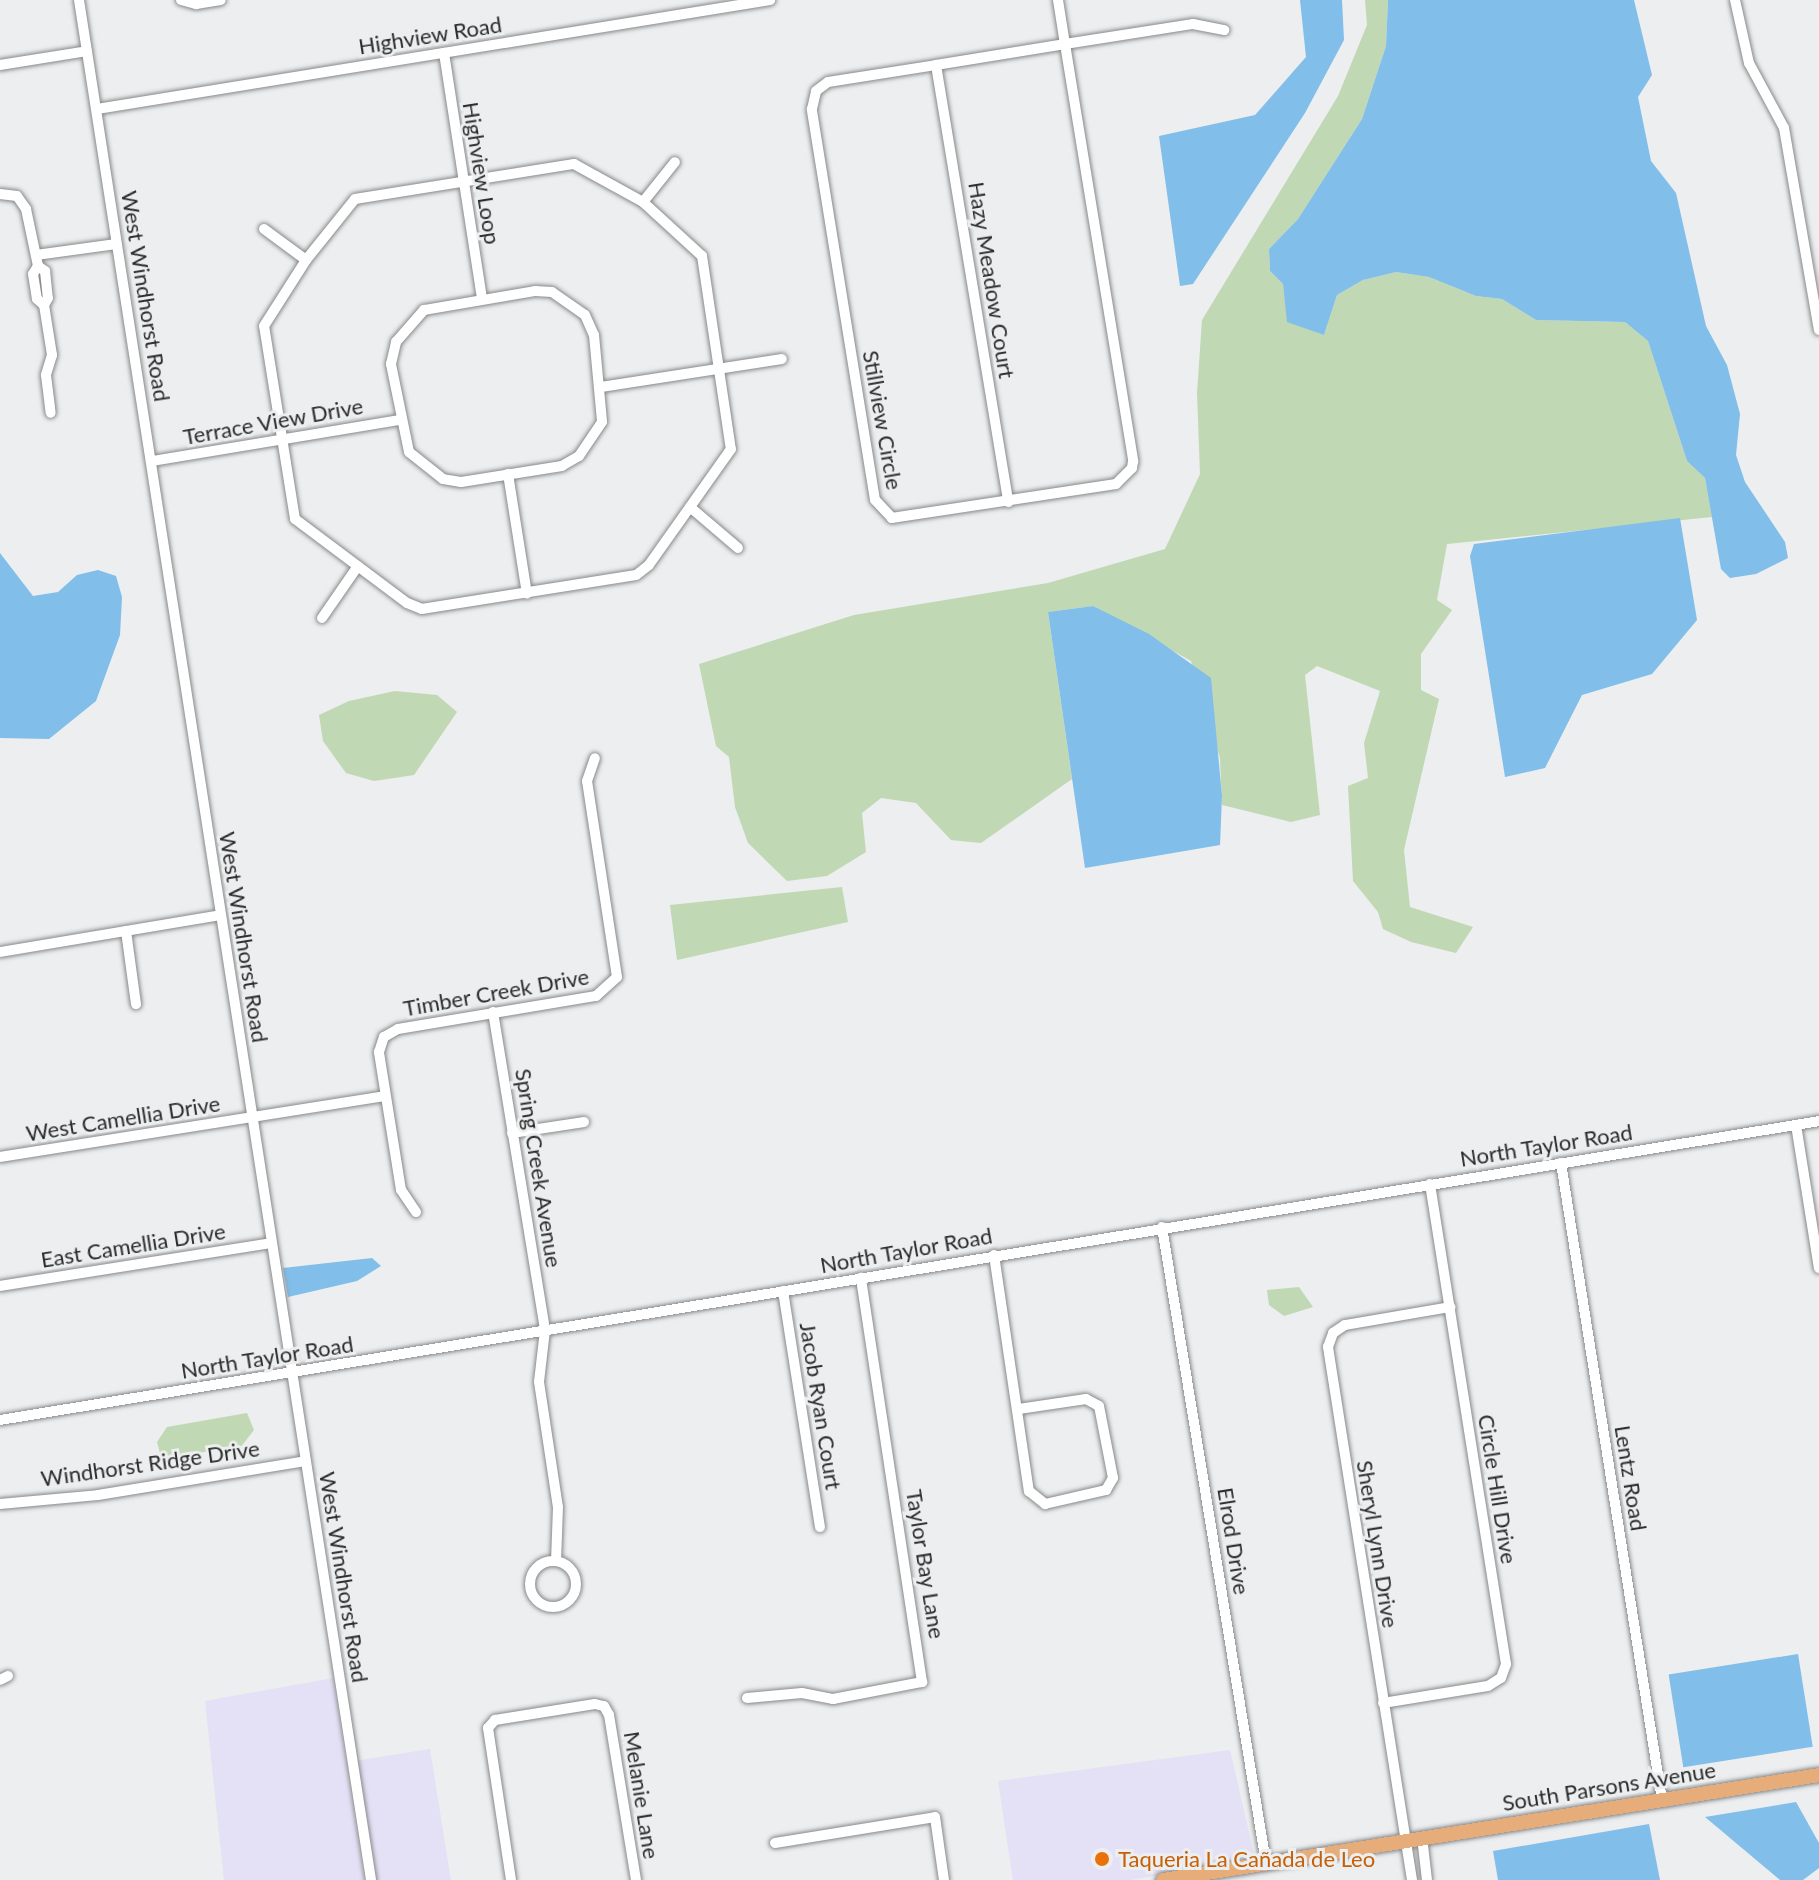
<!DOCTYPE html>
<meta charset="utf-8">
<style>
body{margin:0}
#map{position:relative;width:1819px;height:1880px;overflow:hidden;background:#eceeef;font-family:Lato,sans-serif}
div>[style]{position:absolute}
.commercial>*{inset:0;background:#e4e0f6;transform-origin:0 0}
.green>*{inset:0;background:#c0d8b3}
.water>*{inset:0;background:#81bee9;transform-origin:0 0}
.roads{filter:drop-shadow(0 0 2px #87898b) drop-shadow(0 0 2px #87898b)}
.minor>*{height:10px;margin:-5px;padding:0 5px;transform-origin:5px;border-radius:5px;background:#fff}
.minor>.ring{margin:-5px;padding:0;box-sizing:content-box;background:none;border:10px solid #fff;border-radius:50%}
.major>*{height:14px;margin:-7px;padding:0 7px;transform-origin:7px;border-radius:7px;background:#e6ac7a}
.dots>*{width:22px;height:22px;translate:-50% -50%;box-sizing:border-box;border:4px solid #eceeef;border-radius:50%}
span{translate:-50% -50%;white-space:nowrap;text-align:center;line-height:1.15;-webkit-text-stroke:6px #eceeef;paint-order:stroke}
.street-label{font-size:22px;color:#2b2c2c}
.food-label{font-size:22px;color:#c56008}
.left{translate:0 -50%;text-align:left}
</style>
<div id="map">
<div class="commercial">
<div style="clip-path:polygon(333px 1678px,364px 1880px,224px 1880px,205px 1701px)"></div>
<div style="left:430px;top:1749px;width:133px;height:73px;rotate:81deg"></div>
<div style="clip-path:polygon(1230px 1750px,1255px 1859px,1130px 1880px,1013px 1880px,998px 1781px)"></div>
</div>
<div class="green">
<div style="clip-path:polygon(1365px 0,1388px 0,1386px 46px,1362px 119px,1298px 219px,1269px 249px,1270px 271px,1283px 284px,1288px 321px,1324px 335px,1337px 295px,1363px 280px,1396px 272px,1429px 277px,1476px 296px,1502px 299px,1536px 320px,1625px 322px,1648px 341px,1687px 461px,1705px 478px,1712px 517px,1447px 544px,1437px 600px,1452px 610px,1421px 654px,1421px 690px,1439px 699px,1404px 850px,1410px 907px,1473px 927px,1456px 953px,1411px 942px,1383px 929px,1378px 912px,1353px 881px,1348px 786px,1368px 778px,1364px 743px,1380px 691px,1317px 666px,1305px 675px,1320px 815px,1291px 822px,1222px 805px,1220px 758px,1191px 661px,1093px 606px,1048px 612px,1072px 779px,981px 843px,951px 840px,916px 803px,881px 798px,862px 813px,866px 852px,827px 876px,787px 881px,748px 843px,735px 807px,729px 757px,716px 746px,699px 664px,854px 615px,1048px 583px,1165px 549px,1200px 474px,1197px 393px,1202px 320px,1338px 96px,1367px 25px)"></div>
<div style="clip-path:polygon(395px 691px,437px 695px,457px 712px,414px 775px,374px 781px,346px 773px,323px 741px,319px 715px,349px 701px)"></div>
<div style="clip-path:polygon(842px 887px,848px 922px,677px 960px,670px 905px)"></div>
<div style="clip-path:polygon(1299px 1287px,1313px 1307px,1284px 1316px,1269px 1305px,1267px 1290px)"></div>
<div style="clip-path:polygon(247px 1413px,254px 1430px,240px 1448px,161px 1457px,157px 1442px,167px 1427px)"></div>
</div>
<div class="water">
<div style="clip-path:polygon(1300px 0,1342px 0,1344px 40px,1305px 113px,1193px 284px,1180px 286px,1159px 136px,1255px 115px,1306px 57px)"></div>
<div style="clip-path:polygon(1388px 0,1634px 0,1652px 75px,1638px 97px,1651px 161px,1676px 193px,1706px 326px,1727px 365px,1740px 414px,1736px 455px,1745px 482px,1785px 542px,1788px 558px,1756px 574px,1730px 578px,1721px 569px,1705px 478px,1687px 461px,1648px 341px,1625px 322px,1536px 320px,1502px 299px,1476px 296px,1429px 277px,1396px 272px,1363px 280px,1337px 295px,1324px 335px,1287px 322px,1283px 284px,1270px 271px,1269px 249px,1298px 219px,1362px 119px,1386px 46px)"></div>
<div style="clip-path:polygon(1680px 518px,1697px 620px,1652px 674px,1582px 695px,1545px 768px,1505px 777px,1470px 556px,1474px 544px)"></div>
<div style="clip-path:polygon(0 553px,33px 596px,58px 592px,77px 575px,98px 570px,116px 576px,122px 597px,120px 635px,96px 701px,49px 739px,0 738px)"></div>
<div style="clip-path:polygon(1093px 606px,1149px 634px,1211px 678px,1222px 796px,1220px 845px,1085px 868px,1048px 612px)"></div>
<div style="clip-path:polygon(372px 1258px,381px 1266px,357px 1281px,288px 1297px,283px 1268px)"></div>
<div style="left:1798px;top:1654px;width:94px;height:131px;rotate:81deg"></div>
<div style="clip-path:polygon(1796px 1802px,1819px 1843px,1819px 1868px,1803px 1880px,1780px 1880px,1705px 1817px)"></div>
<div style="clip-path:polygon(1649px 1824px,1660px 1880px,1498px 1880px,1493px 1851px)"></div>
</div>
<div class="roads">
<div class="minor">
<div style="left:79px;top:0;width:1903px;rotate:81.17deg"></div>
<div style="left:181px;top:0;width:16px;rotate:15deg"></div>
<div style="left:196px;top:4px;width:25px;rotate:-9deg"></div>
<div style="left:1058px;top:0;width:45px;rotate:81deg"></div>
<div style="left:1065px;top:44px;width:423px;rotate:80.7deg"></div>
<div style="left:1133px;top:461px;width:7px;rotate:98deg"></div>
<div style="left:1132px;top:468px;width:23px;rotate:135deg"></div>
<div style="left:1116px;top:484px;width:227px;rotate:171.4deg"></div>
<div style="left:892px;top:518px;width:25px;rotate:-133deg"></div>
<div style="left:875px;top:500px;width:396px;rotate:-99.2deg"></div>
<div style="left:812px;top:109px;width:18px;rotate:-77deg"></div>
<div style="left:816px;top:91px;width:15px;rotate:-37deg"></div>
<div style="left:828px;top:82px;width:109px;rotate:-8.9deg"></div>
<div style="left:936px;top:65px;width:131px;rotate:-9.2deg"></div>
<div style="left:1065px;top:44px;width:130px;rotate:-8.9deg"></div>
<div style="left:1193px;top:24px;width:32px;rotate:11deg"></div>
<div style="left:1735px;top:0;width:65px;rotate:77.5deg"></div>
<div style="left:1749px;top:63px;width:74px;rotate:61.7deg"></div>
<div style="left:1784px;top:128px;width:205px;rotate:80.2deg"></div>
<div style="left:444px;top:53px;width:249px;rotate:81.2deg"></div>
<div style="left:0;top:65px;width:88px;rotate:-9.1deg"></div>
<div style="left:936px;top:65px;width:443px;rotate:80.6deg"></div>
<div style="left:97px;top:109px;width:682px;rotate:-9.2deg"></div>
<div style="left:574px;top:164px;width:79px;rotate:28.8deg"></div>
<div style="left:643px;top:202px;width:80px;rotate:42.5deg"></div>
<div style="left:702px;top:256px;width:195px;rotate:81.5deg"></div>
<div style="left:731px;top:449px;width:142px;rotate:125.3deg"></div>
<div style="left:649px;top:565px;width:16px;rotate:142deg"></div>
<div style="left:636px;top:575px;width:217px;rotate:171deg"></div>
<div style="left:422px;top:609px;width:16px;rotate:-158deg"></div>
<div style="left:407px;top:603px;width:140px;rotate:-143.1deg"></div>
<div style="left:295px;top:519px;width:195px;rotate:-99.1deg"></div>
<div style="left:264px;top:326px;width:78px;rotate:-57.5deg"></div>
<div style="left:306px;top:260px;width:78px;rotate:-51.2deg"></div>
<div style="left:355px;top:199px;width:222px;rotate:-9.1deg"></div>
<div style="left:0;top:194px;width:17px;rotate:7deg"></div>
<div style="left:17px;top:196px;width:16px;rotate:55deg"></div>
<div style="left:26px;top:209px;width:58px;rotate:78.1deg"></div>
<div style="left:38px;top:266px;width:9px;rotate:36deg"></div>
<div style="left:45px;top:271px;width:27px;rotate:84deg"></div>
<div style="left:48px;top:298px;width:8px;rotate:120deg"></div>
<div style="left:643px;top:202px;width:51px;rotate:-51.3deg"></div>
<div style="left:264px;top:229px;width:52px;rotate:36.4deg"></div>
<div style="left:36px;top:255px;width:81px;rotate:-7.8deg"></div>
<div style="left:38px;top:266px;width:9px;rotate:122deg"></div>
<div style="left:33px;top:274px;width:25px;rotate:81deg"></div>
<div style="left:37px;top:299px;width:9px;rotate:41deg"></div>
<div style="left:44px;top:305px;width:51px;rotate:80.9deg"></div>
<div style="left:52px;top:355px;width:21px;rotate:107deg"></div>
<div style="left:46px;top:375px;width:38px;rotate:83deg"></div>
<div style="left:535px;top:291px;width:17px;rotate:3deg"></div>
<div style="left:552px;top:292px;width:40px;rotate:34.9deg"></div>
<div style="left:585px;top:315px;width:22px;rotate:66deg"></div>
<div style="left:594px;top:335px;width:87px;rotate:84.7deg"></div>
<div style="left:602px;top:422px;width:41px;rotate:124.1deg"></div>
<div style="left:579px;top:456px;width:20px;rotate:150deg"></div>
<div style="left:562px;top:466px;width:102px;rotate:171deg"></div>
<div style="left:461px;top:482px;width:18px;rotate:-171deg"></div>
<div style="left:443px;top:479px;width:43px;rotate:-141.5deg"></div>
<div style="left:409px;top:452px;width:90px;rotate:-101.6deg"></div>
<div style="left:391px;top:364px;width:23px;rotate:-77deg"></div>
<div style="left:396px;top:342px;width:43px;rotate:-48.8deg"></div>
<div style="left:424px;top:310px;width:113px;rotate:-9.7deg"></div>
<div style="left:601px;top:387px;width:183px;rotate:-8.8deg"></div>
<div style="left:152px;top:461px;width:251px;rotate:-9.4deg"></div>
<div style="left:508px;top:474px;width:121px;rotate:81deg"></div>
<div style="left:690px;top:507px;width:63px;rotate:40.5deg"></div>
<div style="left:322px;top:618px;width:63px;rotate:-55.3deg"></div>
<div style="left:126px;top:931px;width:74px;rotate:82.2deg"></div>
<div style="left:0;top:952px;width:223px;rotate:-9.5deg"></div>
<div style="left:493px;top:1012px;width:322px;rotate:80.7deg"></div>
<div style="left:545px;top:1330px;width:52px;rotate:96.6deg"></div>
<div style="left:539px;top:1382px;width:126px;rotate:81.4deg"></div>
<div style="left:558px;top:1507px;width:54px;rotate:92.1deg"></div>
<div style="left:1796px;top:1125px;width:145px;rotate:80.9deg"></div>
<div style="left:512px;top:1133px;width:73px;rotate:-8.7deg"></div>
<div style="left:0;top:1157px;width:389px;rotate:-9deg"></div>
<div style="left:1561px;top:1163px;width:645px;rotate:80.99deg"></div>
<div style="left:416px;top:1212px;width:27px;rotate:-124deg"></div>
<div style="left:401px;top:1190px;width:140px;rotate:-99.1deg"></div>
<div style="left:379px;top:1052px;width:16px;rotate:-72deg"></div>
<div style="left:384px;top:1037px;width:16px;rotate:-30deg"></div>
<div style="left:398px;top:1029px;width:201px;rotate:-9.5deg"></div>
<div style="left:596px;top:996px;width:28px;rotate:-42deg"></div>
<div style="left:617px;top:977px;width:198px;rotate:-98.7deg"></div>
<div style="left:587px;top:781px;width:24px;rotate:-71deg"></div>
<div style="left:1162px;top:1227px;width:644px;rotate:80.71deg"></div>
<div style="left:994px;top:1255px;width:239px;rotate:81.6deg"></div>
<div style="left:1029px;top:1491px;width:21px;rotate:39deg"></div>
<div style="left:1045px;top:1504px;width:63px;rotate:-12.9deg"></div>
<div style="left:1106px;top:1490px;width:14px;rotate:-60deg"></div>
<div style="left:1113px;top:1478px;width:73px;rotate:-101deg"></div>
<div style="left:1099px;top:1406px;width:15px;rotate:-152deg"></div>
<div style="left:1086px;top:1399px;width:68px;rotate:171.5deg"></div>
<div style="left:0;top:1286px;width:274px;rotate:-9deg"></div>
<div style="left:783px;top:1291px;width:239px;rotate:81.1deg"></div>
<div style="left:0;top:1420px;width:1843px;rotate:-9.33deg"></div>
<div style="left:0;top:1504px;width:98px;rotate:-5.2deg"></div>
<div style="left:98px;top:1495px;width:210px;rotate:-9.3deg"></div>
<div class="ring" style="left:530px;top:1561px;width:36px;height:36px"></div>
<div style="left:0;top:1680px;width:9px;rotate:-27deg"></div>
<div style="left:747px;top:1698px;width:55px;rotate:-5.2deg"></div>
<div style="left:802px;top:1693px;width:32px;rotate:11deg"></div>
<div style="left:833px;top:1699px;width:91px;rotate:-10.8deg"></div>
<div style="left:922px;top:1682px;width:409px;rotate:-98.6deg"></div>
<div style="left:1383px;top:1703px;width:106px;rotate:-9.2deg"></div>
<div style="left:1488px;top:1686px;width:15px;rotate:-32deg"></div>
<div style="left:1501px;top:1678px;width:15px;rotate:-70deg"></div>
<div style="left:1506px;top:1664px;width:486px;rotate:-99deg"></div>
<div style="left:1422px;top:1837px;width:43px;rotate:83.4deg"></div>
<div style="left:775px;top:1843px;width:162px;rotate:-9.2deg"></div>
<div style="left:935px;top:1817px;width:64px;rotate:81.9deg"></div>
<div style="left:511px;top:1880px;width:154px;rotate:-98.6deg"></div>
<div style="left:488px;top:1728px;width:11px;rotate:-49deg"></div>
<div style="left:495px;top:1720px;width:101px;rotate:-9.1deg"></div>
<div style="left:595px;top:1704px;width:9px;rotate:13deg"></div>
<div style="left:604px;top:1706px;width:10px;rotate:61deg"></div>
<div style="left:609px;top:1715px;width:167px;rotate:80.7deg"></div>
<div style="left:1412px;top:1880px;width:540px;rotate:-98.96deg"></div>
<div style="left:1328px;top:1347px;width:15px;rotate:-70deg"></div>
<div style="left:1333px;top:1333px;width:14px;rotate:-34deg"></div>
<div style="left:1345px;top:1325px;width:107px;rotate:-9.7deg"></div>
</div>
<div class="major">
<div style="left:1163px;top:1880px;width:664px;rotate:-9.09deg"></div>
</div>
</div>
<div class="dots">
<div style="left:1102px;top:1859px;background:#e8710a"></div>
</div>
<div class="street-label">
<span style="left:430px;top:35px;rotate:-9deg">Highview Road</span>
<span style="left:482px;top:173px;rotate:81deg">Highview Loop</span>
<span style="left:992px;top:280px;rotate:81deg">Hazy Meadow Court</span>
<span style="left:146px;top:296px;rotate:81deg">West Windhorst Road</span>
<span style="left:883px;top:420px;rotate:80deg">Stillview Circle</span>
<span style="left:273px;top:421px;rotate:-10deg">Terrace View Drive</span>
<span style="left:244px;top:937px;rotate:81deg">West Windhorst Road</span>
<span style="left:496px;top:992px;rotate:-10deg">Timber Creek Drive</span>
<span style="left:123px;top:1118px;rotate:-9deg">West Camellia Drive</span>
<span style="left:1546px;top:1145px;rotate:-9deg">North Taylor Road</span>
<span style="left:539px;top:1168px;rotate:81deg">Spring Creek Avenue</span>
<span style="left:133px;top:1245px;rotate:-9deg">East Camellia Drive</span>
<span style="left:906px;top:1250px;rotate:-10deg">North Taylor Road</span>
<span style="left:267px;top:1357px;rotate:-9deg">North Taylor Road</span>
<span style="left:821px;top:1406px;rotate:81deg">Jacob Ryan Court</span>
<span style="left:150px;top:1463px;rotate:-8deg">Windhorst Ridge Drive</span>
<span style="left:1631px;top:1478px;rotate:81deg">Lentz Road</span>
<span style="left:1498px;top:1489px;rotate:81deg">Circle Hill Drive</span>
<span style="left:1234px;top:1541px;rotate:81deg">Elrod Drive</span>
<span style="left:1378px;top:1544px;rotate:81deg">Sheryl Lynn Drive</span>
<span style="left:926px;top:1564px;rotate:81deg">Taylor Bay Lane</span>
<span style="left:344px;top:1577px;rotate:81deg">West Windhorst Road</span>
<span style="left:1609px;top:1786px;rotate:-9deg">South Parsons Avenue</span>
<span style="left:642px;top:1795px;rotate:81deg">Melanie Lane</span>
</div>
<div class="food-label">
<span class="left" style="left:1118px;top:1859px">Taqueria La Cañada de Leo</span>
</div>
</div>
